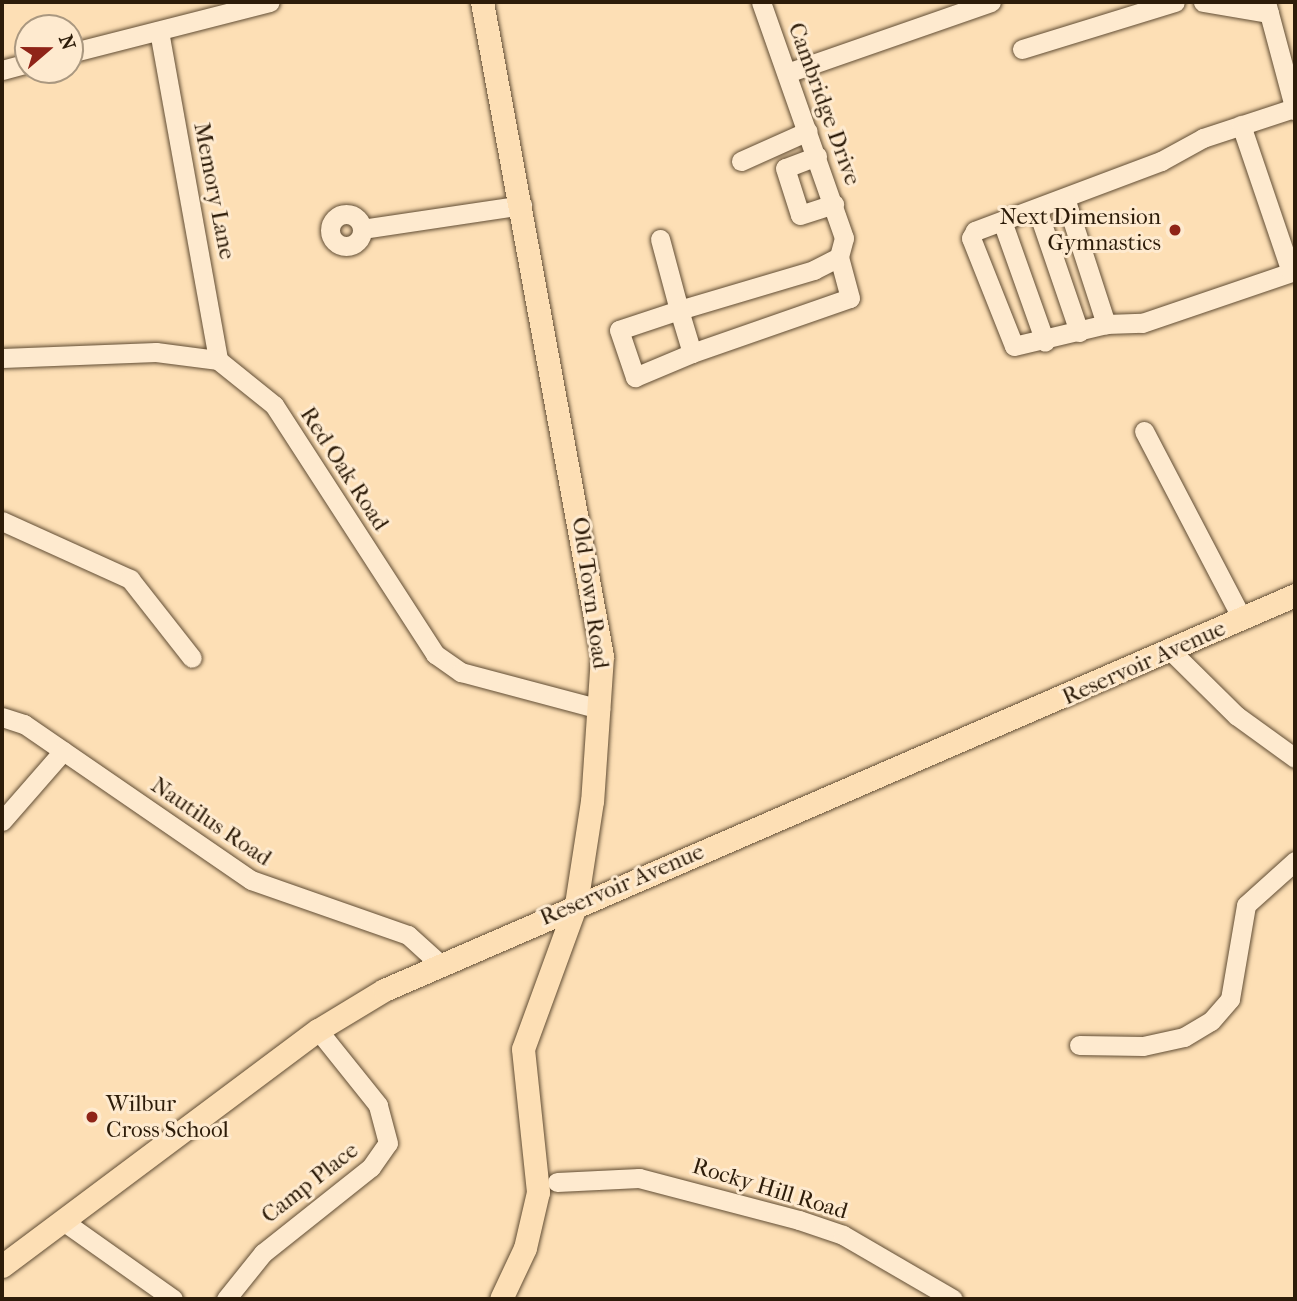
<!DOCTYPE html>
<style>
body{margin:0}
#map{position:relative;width:1297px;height:1301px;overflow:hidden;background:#fddfb5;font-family:"IM FELL French Canon",serif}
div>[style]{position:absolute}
.roads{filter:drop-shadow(0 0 2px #614d34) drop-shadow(0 0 2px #614d34)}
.minor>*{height:19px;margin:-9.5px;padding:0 9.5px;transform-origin:9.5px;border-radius:9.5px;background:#feeacf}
.minor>.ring{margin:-9.5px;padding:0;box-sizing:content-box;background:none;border:19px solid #feeacf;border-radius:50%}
.major>*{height:23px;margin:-11.5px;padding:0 11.5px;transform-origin:11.5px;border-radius:11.5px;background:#fddfb5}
.dots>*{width:19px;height:19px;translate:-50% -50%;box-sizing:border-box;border:4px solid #feeacf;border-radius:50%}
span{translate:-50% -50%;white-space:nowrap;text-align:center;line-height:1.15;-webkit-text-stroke:6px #feeacf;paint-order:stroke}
.street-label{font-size:23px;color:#2d1c09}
.poi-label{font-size:23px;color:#2d1c09}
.right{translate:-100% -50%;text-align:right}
.left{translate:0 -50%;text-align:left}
.frame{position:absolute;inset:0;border:4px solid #2d1c09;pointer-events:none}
.north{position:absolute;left:14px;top:14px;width:70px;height:70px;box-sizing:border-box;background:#feeacf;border:2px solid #aa9880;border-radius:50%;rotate:70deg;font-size:19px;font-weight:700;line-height:28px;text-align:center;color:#2d1c09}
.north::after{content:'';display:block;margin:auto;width:24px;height:32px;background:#8f2418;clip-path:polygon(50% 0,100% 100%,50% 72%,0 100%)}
</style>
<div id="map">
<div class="roads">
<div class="minor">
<div style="left:761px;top:2px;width:250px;rotate:70.6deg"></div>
<div style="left:844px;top:238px;width:20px;rotate:105deg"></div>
<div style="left:839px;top:257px;width:28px;rotate:153deg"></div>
<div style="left:814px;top:270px;width:141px;rotate:163.5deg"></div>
<div style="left:679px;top:310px;width:45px;rotate:73.2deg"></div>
<div style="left:692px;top:353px;width:167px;rotate:-19.2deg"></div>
<div style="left:850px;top:298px;width:42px;rotate:-105deg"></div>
<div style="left:1203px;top:2px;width:67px;rotate:9.5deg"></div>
<div style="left:1266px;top:2px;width:112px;rotate:75deg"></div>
<div style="left:159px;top:31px;width:334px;rotate:79.8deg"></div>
<div style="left:1022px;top:49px;width:160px;rotate:-17.1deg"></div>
<div style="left:70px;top:53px;width:206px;rotate:-14.3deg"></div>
<div style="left:2px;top:70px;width:27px;rotate:-15deg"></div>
<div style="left:787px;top:73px;width:216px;rotate:-19.2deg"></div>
<div style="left:1294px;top:108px;width:96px;rotate:161.8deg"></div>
<div style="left:1203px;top:138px;width:48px;rotate:151.3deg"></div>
<div style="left:1161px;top:161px;width:199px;rotate:159.4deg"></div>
<div style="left:975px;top:231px;width:8px;rotate:120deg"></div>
<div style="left:971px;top:238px;width:116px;rotate:68.3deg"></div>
<div style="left:1014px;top:346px;width:95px;rotate:-13.4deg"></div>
<div style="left:1106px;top:324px;width:36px;rotate:-2deg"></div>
<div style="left:1142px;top:323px;width:162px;rotate:-18.8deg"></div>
<div style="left:1241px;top:125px;width:155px;rotate:71.2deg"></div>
<div style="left:817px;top:156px;width:34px;rotate:159deg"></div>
<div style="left:785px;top:168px;width:49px;rotate:72.3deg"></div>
<div style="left:800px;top:215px;width:36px;rotate:-18deg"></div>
<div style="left:741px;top:161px;width:73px;rotate:-24.1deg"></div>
<div style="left:1065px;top:198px;width:133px;rotate:72deg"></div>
<div style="left:1037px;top:209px;width:130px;rotate:71.1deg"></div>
<div class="ring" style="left:330px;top:214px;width:13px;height:13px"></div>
<div style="left:1002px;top:221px;width:128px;rotate:70.4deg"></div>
<div style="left:362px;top:229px;width:162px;rotate:-8.5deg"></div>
<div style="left:660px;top:239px;width:73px;rotate:75deg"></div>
<div style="left:679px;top:310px;width:63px;rotate:161.6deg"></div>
<div style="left:619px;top:330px;width:50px;rotate:71.2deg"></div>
<div style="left:635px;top:377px;width:62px;rotate:-22.8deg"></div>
<div style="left:2px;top:358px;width:154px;rotate:-2.2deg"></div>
<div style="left:156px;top:352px;width:63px;rotate:7.4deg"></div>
<div style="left:218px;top:360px;width:72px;rotate:38.8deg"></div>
<div style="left:274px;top:405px;width:297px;rotate:57.1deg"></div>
<div style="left:435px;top:654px;width:32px;rotate:35deg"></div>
<div style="left:461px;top:672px;width:144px;rotate:14.9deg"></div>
<div style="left:1144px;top:431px;width:213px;rotate:62.4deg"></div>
<div style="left:2px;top:521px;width:141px;rotate:24.4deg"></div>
<div style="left:130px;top:579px;width:100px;rotate:51.9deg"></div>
<div style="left:1172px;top:652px;width:91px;rotate:44.6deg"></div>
<div style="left:1237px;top:716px;width:72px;rotate:35.9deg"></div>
<div style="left:2px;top:717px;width:23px;rotate:18deg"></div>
<div style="left:24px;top:724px;width:275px;rotate:34.5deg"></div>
<div style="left:251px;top:880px;width:166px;rotate:19.3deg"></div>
<div style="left:408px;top:935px;width:43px;rotate:42.2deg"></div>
<div style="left:2px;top:821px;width:93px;rotate:-48.9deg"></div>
<div style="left:1079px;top:1045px;width:64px;rotate:0.9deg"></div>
<div style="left:1143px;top:1046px;width:42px;rotate:-12.4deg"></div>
<div style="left:1184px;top:1037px;width:31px;rotate:-31deg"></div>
<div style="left:1211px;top:1021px;width:29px;rotate:-49deg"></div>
<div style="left:1230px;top:999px;width:95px;rotate:-80.3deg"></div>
<div style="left:1246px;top:905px;width:66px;rotate:-41.9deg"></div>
<div style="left:557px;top:1182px;width:82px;rotate:-2.8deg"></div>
<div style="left:639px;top:1178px;width:165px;rotate:14.7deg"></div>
<div style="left:799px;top:1220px;width:46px;rotate:18.8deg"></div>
<div style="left:843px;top:1235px;width:127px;rotate:30.2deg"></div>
<div style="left:63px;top:1221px;width:135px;rotate:35.3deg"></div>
<div style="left:226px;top:1299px;width:59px;rotate:-51.2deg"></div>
<div style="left:263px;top:1253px;width:138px;rotate:-38.5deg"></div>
<div style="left:371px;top:1167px;width:29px;rotate:-55deg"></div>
<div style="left:388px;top:1143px;width:39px;rotate:-105deg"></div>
<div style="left:378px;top:1105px;width:96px;rotate:-128.7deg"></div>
</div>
<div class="major">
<div style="left:482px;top:2px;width:665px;rotate:79.6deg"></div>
<div style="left:602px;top:656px;width:145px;rotate:93.9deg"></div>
<div style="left:592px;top:801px;width:104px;rotate:98.8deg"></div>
<div style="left:576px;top:904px;width:154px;rotate:110.1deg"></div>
<div style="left:523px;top:1049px;width:144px;rotate:84deg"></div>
<div style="left:538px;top:1192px;width:57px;rotate:103.1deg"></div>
<div style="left:525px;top:1248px;width:56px;rotate:115.2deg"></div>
<div style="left:2px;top:1266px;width:394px;rotate:-36.8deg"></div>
<div style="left:318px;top:1030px;width:77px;rotate:-31.2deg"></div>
<div style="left:384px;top:990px;width:993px;rotate:-23.44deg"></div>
</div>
</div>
<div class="dots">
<div style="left:1175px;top:230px;background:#8f2418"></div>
<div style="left:92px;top:1117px;background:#8f2418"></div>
</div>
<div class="street-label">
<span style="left:824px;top:104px;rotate:70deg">Cambridge Drive</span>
<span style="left:214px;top:191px;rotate:79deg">Memory Lane</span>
<span style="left:344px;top:469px;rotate:57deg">Red Oak Road</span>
<span style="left:590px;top:593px;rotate:82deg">Old Town Road</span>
<span style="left:1144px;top:663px;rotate:-24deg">Reservoir Avenue</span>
<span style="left:211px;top:822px;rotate:34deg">Nautilus Road</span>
<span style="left:622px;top:885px;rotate:-23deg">Reservoir Avenue</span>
<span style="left:310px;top:1183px;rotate:-38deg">Camp Place</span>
<span style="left:770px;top:1189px;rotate:17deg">Rocky Hill Road</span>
</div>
<div class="poi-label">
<span class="right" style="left:1161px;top:230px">Next Dimension<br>Gymnastics</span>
<span class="left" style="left:106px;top:1117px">Wilbur<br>Cross School</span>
</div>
<div class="frame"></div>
<div class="north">N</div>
</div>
